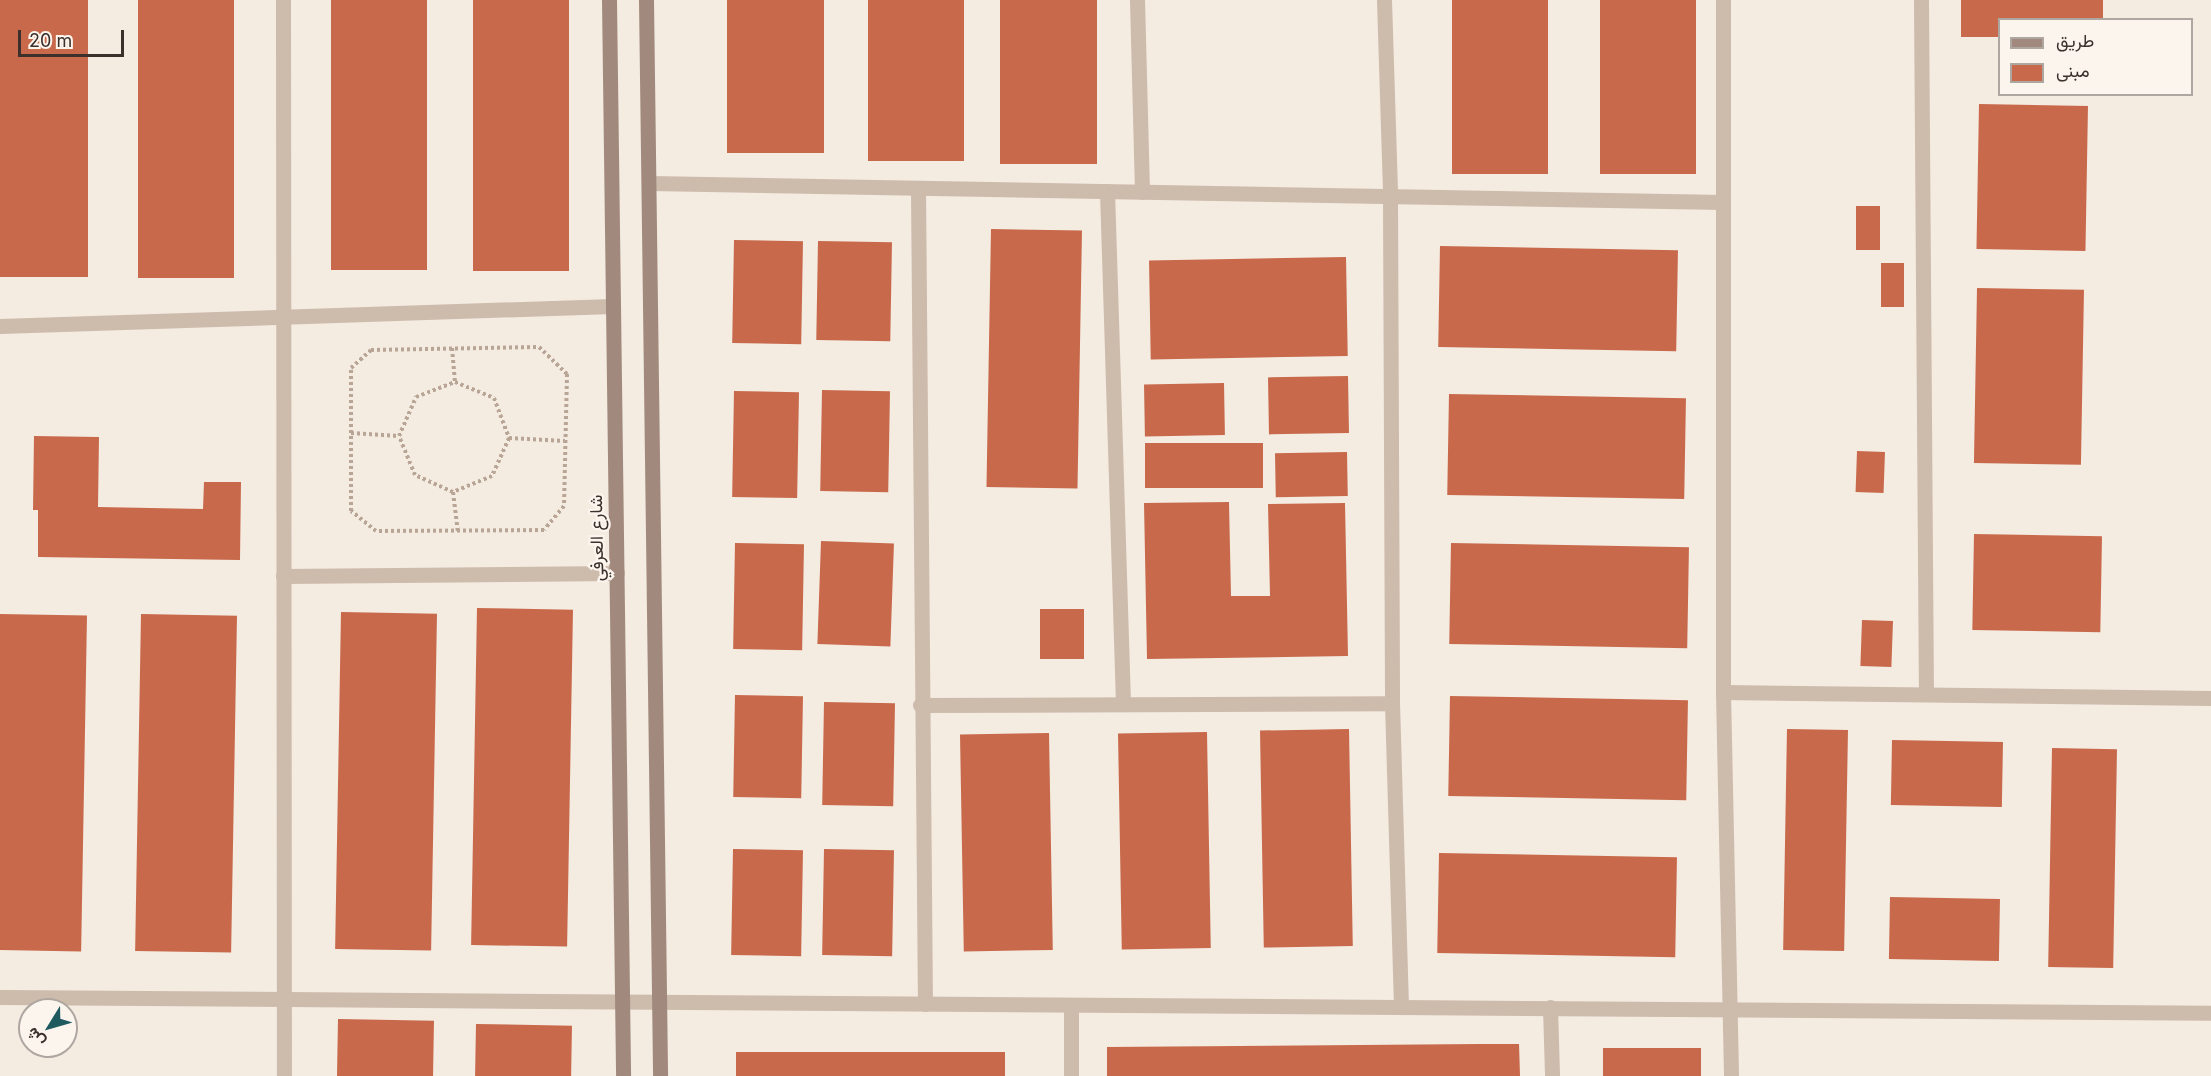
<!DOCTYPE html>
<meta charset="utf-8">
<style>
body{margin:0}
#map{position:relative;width:2211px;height:1076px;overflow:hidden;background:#f4ebe1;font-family:Inter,Vazirmatn,sans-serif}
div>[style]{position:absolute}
.building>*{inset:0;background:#c8694b;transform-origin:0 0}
.path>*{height:4px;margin-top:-2px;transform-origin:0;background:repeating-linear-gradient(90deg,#b9a596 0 3px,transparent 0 6px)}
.street>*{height:15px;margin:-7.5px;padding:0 7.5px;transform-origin:7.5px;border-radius:7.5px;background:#cdbbac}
.secondary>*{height:15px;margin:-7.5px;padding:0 7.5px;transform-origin:7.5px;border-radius:7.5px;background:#a18a7d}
span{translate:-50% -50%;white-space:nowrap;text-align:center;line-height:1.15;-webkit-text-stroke:4.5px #fbf5ee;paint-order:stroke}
.street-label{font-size:18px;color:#3b302b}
.legend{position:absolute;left:1998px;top:18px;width:195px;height:78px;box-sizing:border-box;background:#fbf5ee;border:2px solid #aea6a0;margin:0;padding:8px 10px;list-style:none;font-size:18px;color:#3b302b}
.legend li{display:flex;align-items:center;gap:12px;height:30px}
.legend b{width:30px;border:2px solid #aea6a0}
.north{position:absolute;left:18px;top:998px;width:60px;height:60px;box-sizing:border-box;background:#fbf5ee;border:2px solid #aea6a0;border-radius:50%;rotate:233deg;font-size:16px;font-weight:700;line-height:24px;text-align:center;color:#3b302b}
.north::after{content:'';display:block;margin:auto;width:21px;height:27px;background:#1f5a5e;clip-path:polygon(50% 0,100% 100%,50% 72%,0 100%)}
.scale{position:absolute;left:18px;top:30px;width:106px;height:27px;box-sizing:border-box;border:3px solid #3b302b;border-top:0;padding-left:8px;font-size:18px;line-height:21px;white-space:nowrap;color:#3b302b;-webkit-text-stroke:4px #fbf5ee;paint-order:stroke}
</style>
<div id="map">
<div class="building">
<div style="left:0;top:0;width:88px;height:277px"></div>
<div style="left:138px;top:0;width:96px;height:278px"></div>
<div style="left:331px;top:0;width:96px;height:270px"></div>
<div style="left:473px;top:0;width:96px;height:271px"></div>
<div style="left:727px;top:0;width:97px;height:153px"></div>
<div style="left:868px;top:0;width:96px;height:161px"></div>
<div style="left:1000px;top:0;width:97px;height:164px"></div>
<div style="left:1452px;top:0;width:96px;height:174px"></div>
<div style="left:1600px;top:0;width:96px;height:174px"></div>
<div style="clip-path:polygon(1961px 0,2103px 0,2103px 20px,2000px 20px,2000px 37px,1961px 37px)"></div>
<div style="left:1979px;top:104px;width:109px;height:145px;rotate:1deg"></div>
<div style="left:1856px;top:206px;width:24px;height:44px"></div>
<div style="left:991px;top:229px;width:91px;height:258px;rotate:1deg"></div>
<div style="left:734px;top:240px;width:69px;height:103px;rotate:1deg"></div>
<div style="left:818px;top:241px;width:74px;height:99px;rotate:1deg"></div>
<div style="left:1440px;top:246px;width:238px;height:101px;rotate:1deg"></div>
<div style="left:1346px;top:257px;width:99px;height:197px;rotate:89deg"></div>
<div style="left:1881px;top:263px;width:23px;height:44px"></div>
<div style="left:1977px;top:288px;width:107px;height:175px;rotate:1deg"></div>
<div style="left:1348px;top:376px;width:57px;height:80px;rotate:89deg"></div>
<div style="left:1224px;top:383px;width:52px;height:80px;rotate:89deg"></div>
<div style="left:822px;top:390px;width:68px;height:101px;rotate:1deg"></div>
<div style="left:734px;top:391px;width:65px;height:106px;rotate:1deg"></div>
<div style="left:1449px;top:394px;width:237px;height:101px;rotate:1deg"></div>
<div style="clip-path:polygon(34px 436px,99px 437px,98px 507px,203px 509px,204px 482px,241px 482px,240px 560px,38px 557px,38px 510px,33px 510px)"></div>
<div style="left:1263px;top:443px;width:45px;height:118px;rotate:90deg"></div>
<div style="left:1857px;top:451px;width:28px;height:41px;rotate:2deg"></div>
<div style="left:1347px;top:452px;width:44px;height:72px;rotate:89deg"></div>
<div style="clip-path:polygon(1229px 502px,1231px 596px,1270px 596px,1268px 504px,1345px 503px,1348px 656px,1147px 659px,1144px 503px)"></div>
<div style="left:1974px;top:534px;width:128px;height:96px;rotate:1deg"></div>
<div style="left:821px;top:541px;width:73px;height:103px;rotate:2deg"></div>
<div style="left:735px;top:543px;width:69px;height:106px;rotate:1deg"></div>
<div style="left:1451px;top:543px;width:238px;height:101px;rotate:1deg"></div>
<div style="left:477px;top:608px;width:96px;height:337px;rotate:1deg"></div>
<div style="left:1040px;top:609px;width:44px;height:50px"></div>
<div style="left:341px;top:612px;width:96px;height:337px;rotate:1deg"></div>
<div style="left:0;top:614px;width:87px;height:336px;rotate:1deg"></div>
<div style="left:141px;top:614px;width:96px;height:337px;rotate:1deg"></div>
<div style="left:1862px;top:620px;width:31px;height:46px;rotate:2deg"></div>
<div style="left:735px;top:695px;width:68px;height:102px;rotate:1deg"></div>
<div style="left:1450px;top:696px;width:238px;height:100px;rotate:1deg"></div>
<div style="left:824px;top:702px;width:71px;height:103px;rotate:1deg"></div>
<div style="left:1349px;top:729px;width:217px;height:89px;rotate:89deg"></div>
<div style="left:1787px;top:729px;width:61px;height:221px;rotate:1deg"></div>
<div style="left:1207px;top:732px;width:216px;height:89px;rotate:89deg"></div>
<div style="left:1049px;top:733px;width:217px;height:89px;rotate:89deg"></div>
<div style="left:1892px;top:740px;width:111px;height:65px;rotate:1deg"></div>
<div style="left:2052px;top:748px;width:65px;height:219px;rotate:1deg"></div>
<div style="left:733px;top:849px;width:70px;height:106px;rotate:1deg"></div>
<div style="left:824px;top:849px;width:70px;height:106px;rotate:1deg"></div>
<div style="left:1439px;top:853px;width:238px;height:100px;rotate:1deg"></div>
<div style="left:1890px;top:897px;width:110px;height:62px;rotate:1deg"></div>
<div style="left:338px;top:1019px;width:96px;height:57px;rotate:1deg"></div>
<div style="left:476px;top:1024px;width:96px;height:52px;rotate:1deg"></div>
<div style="clip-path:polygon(1480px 1044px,1519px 1044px,1520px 1076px,1107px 1076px,1107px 1047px)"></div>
<div style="left:1701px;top:1048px;width:28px;height:98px;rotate:90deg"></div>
<div style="left:736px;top:1052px;width:269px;height:24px"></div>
</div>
<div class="path">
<div style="left:539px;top:347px;width:39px;rotate:44deg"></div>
<div style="left:567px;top:374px;width:132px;rotate:91.3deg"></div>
<div style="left:564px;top:506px;width:31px;rotate:130deg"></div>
<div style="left:544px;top:530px;width:168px;rotate:179.7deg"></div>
<div style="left:376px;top:531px;width:32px;rotate:-141deg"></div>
<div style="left:351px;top:511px;width:143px;rotate:-90deg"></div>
<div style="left:351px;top:368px;width:27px;rotate:-42deg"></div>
<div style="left:371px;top:350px;width:168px;rotate:-1deg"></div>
<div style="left:452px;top:348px;width:34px;rotate:85deg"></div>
<div style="left:455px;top:382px;width:42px;rotate:22.3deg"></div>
<div style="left:494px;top:398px;width:43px;rotate:69.4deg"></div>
<div style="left:509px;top:438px;width:42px;rotate:114.1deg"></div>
<div style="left:492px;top:476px;width:42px;rotate:157.7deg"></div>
<div style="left:453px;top:492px;width:42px;rotate:-155.9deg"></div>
<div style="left:415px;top:475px;width:42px;rotate:-112.3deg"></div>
<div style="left:399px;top:436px;width:43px;rotate:-66.4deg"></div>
<div style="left:416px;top:397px;width:42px;rotate:-21deg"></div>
<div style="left:351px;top:433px;width:48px;rotate:3.6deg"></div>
<div style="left:509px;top:438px;width:56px;rotate:3.1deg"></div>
<div style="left:453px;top:492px;width:39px;rotate:83deg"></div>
</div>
<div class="street">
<div style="left:283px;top:0;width:1076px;rotate:89.95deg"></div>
<div style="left:1137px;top:0;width:192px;rotate:88.5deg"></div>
<div style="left:1384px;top:0;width:196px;rotate:88.2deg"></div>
<div style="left:1390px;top:196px;width:507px;rotate:89.77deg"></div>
<div style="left:1392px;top:703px;width:304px;rotate:88.3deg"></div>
<div style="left:1723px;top:0;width:692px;rotate:90deg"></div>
<div style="left:1723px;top:692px;width:384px;rotate:88.8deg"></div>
<div style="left:1921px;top:0;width:694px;rotate:89.59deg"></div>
<div style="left:649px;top:183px;width:1074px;rotate:1.01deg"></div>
<div style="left:918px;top:188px;width:816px;rotate:89.51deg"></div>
<div style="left:1107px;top:191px;width:513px;rotate:88.21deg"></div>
<div style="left:0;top:326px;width:613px;rotate:-1.87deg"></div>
<div style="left:283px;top:576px;width:334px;rotate:-0.5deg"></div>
<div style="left:1723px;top:692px;width:488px;rotate:0.7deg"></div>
<div style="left:920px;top:705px;width:472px;rotate:-0.2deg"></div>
<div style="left:0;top:997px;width:2211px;rotate:0.41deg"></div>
<div style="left:1550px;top:1007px;width:69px;rotate:88.3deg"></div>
<div style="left:1071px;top:1076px;width:70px;rotate:-90deg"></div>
</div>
<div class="secondary">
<div style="left:609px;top:0;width:1076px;rotate:89.25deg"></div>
<div style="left:646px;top:0;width:1076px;rotate:89.25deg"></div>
</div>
<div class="street-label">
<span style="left:597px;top:538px;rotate:-91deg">شارع العرفي</span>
</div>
<ul class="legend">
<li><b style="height:8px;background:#a18a7d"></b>طريق</li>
<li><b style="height:16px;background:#c8694b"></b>مبنى</li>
</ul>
<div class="north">ش</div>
<div class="scale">20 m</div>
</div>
